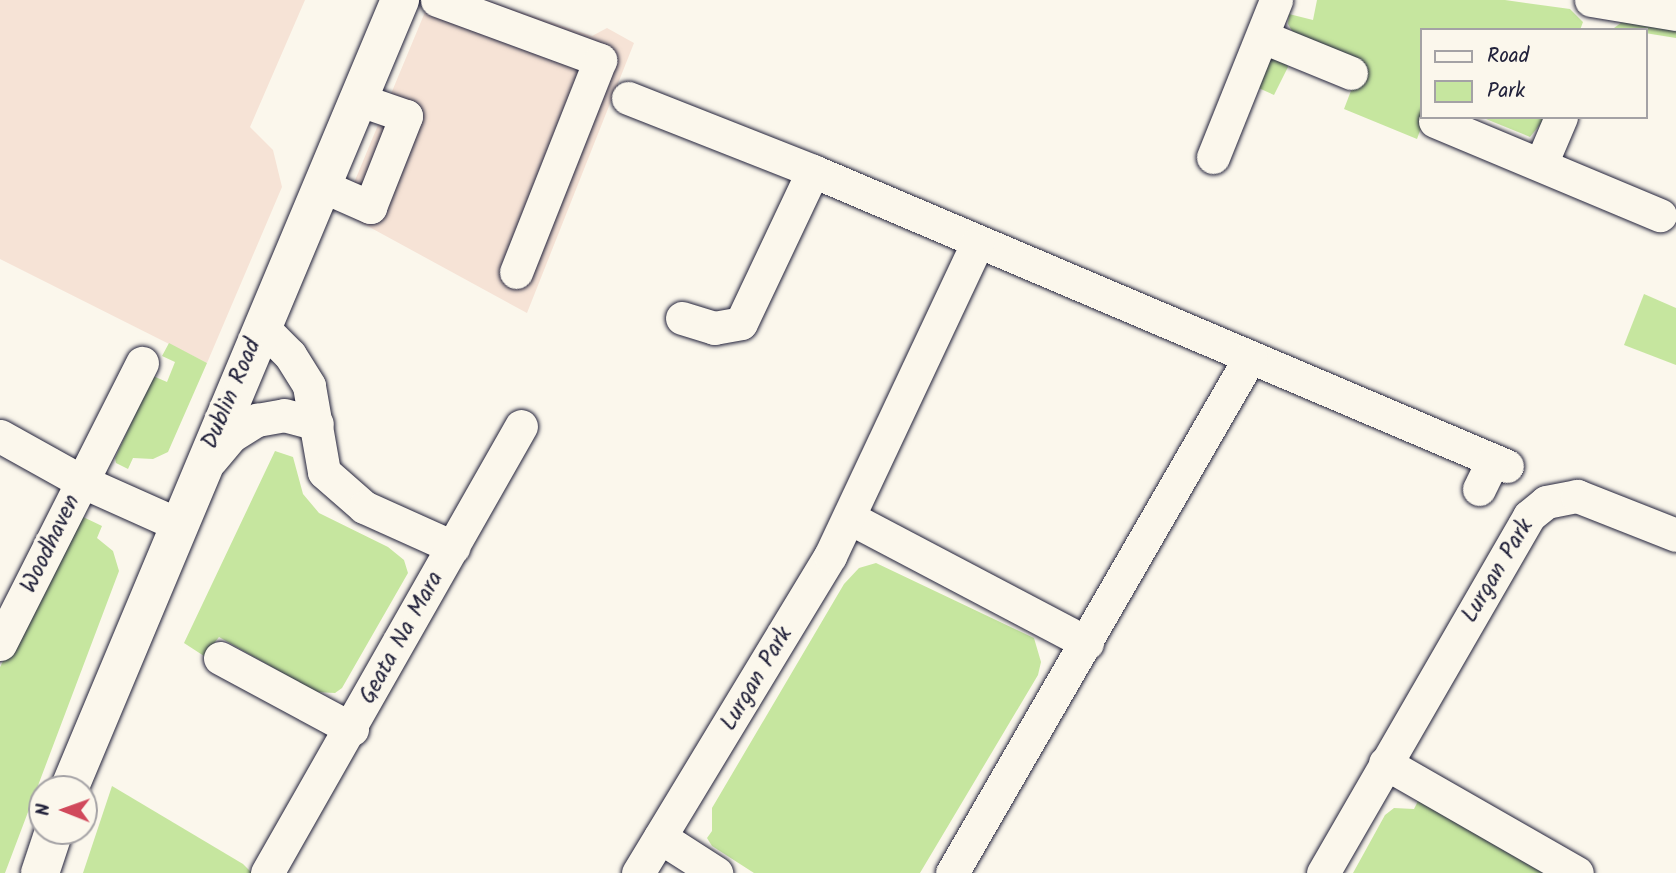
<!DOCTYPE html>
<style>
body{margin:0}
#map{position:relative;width:1676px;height:873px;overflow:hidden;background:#fbf7ec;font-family:Kalam,sans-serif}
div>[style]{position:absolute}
.built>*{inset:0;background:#f6e3d6}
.green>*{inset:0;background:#c6e69f}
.roads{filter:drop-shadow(0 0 2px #22223b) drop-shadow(0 0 2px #22223b)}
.minor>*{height:33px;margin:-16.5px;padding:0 16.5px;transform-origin:16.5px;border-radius:16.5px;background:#fbf7ec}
.major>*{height:38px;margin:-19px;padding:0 19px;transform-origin:19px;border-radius:19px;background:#fbf7ec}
span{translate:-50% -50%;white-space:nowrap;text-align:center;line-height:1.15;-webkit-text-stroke:7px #fbf7ec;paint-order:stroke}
.street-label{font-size:23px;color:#22223b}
.legend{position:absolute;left:1420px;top:28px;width:228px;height:91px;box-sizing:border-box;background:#fbf7ec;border:2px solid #a4a2a5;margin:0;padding:9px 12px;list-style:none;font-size:21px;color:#22223b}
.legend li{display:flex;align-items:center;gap:14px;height:35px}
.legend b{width:35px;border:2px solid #a4a2a5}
.north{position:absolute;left:28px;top:775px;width:70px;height:70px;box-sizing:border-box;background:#fbf7ec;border:2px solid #a4a2a5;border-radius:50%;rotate:271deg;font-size:19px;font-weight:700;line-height:28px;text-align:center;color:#22223b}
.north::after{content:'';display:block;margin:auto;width:24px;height:32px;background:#d1495b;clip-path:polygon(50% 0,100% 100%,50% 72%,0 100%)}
</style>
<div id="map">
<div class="built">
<div style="clip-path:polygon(0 0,305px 0,250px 127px,273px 150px,282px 187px,207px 363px,0 259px)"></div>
<div style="clip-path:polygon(430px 0,486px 0,592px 36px,607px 28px,634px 43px,527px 313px,351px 217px,351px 190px)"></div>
</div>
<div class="green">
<div style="clip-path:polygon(1317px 0,1505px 0,1570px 9px,1583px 22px,1580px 30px,1422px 30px,1425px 117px,1417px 139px,1344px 109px,1362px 62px,1294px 34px,1288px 24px,1289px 14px,1313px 20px)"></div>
<div style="clip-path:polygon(1625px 20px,1676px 31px,1676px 38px,1614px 28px)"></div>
<div style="clip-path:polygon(1271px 58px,1286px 62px,1288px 67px,1274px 95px,1254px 86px)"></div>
<div style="clip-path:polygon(1481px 117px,1546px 117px,1530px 137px)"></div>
<div style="clip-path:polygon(1644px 294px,1676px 308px,1676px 365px,1624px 345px)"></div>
<div style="clip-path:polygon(169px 343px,207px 363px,168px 452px,153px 459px,133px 458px,128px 469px,116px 463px,115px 458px,153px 376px,167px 382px,175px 362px,162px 356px)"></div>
<div style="clip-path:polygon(275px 451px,293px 457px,303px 494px,319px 513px,388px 547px,404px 560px,408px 573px,342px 688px,335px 693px,316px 692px,219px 637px,204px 656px,184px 643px)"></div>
<div style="clip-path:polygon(79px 515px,102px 526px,97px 538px,113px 551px,119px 571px,5px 873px,0 873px,0 667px)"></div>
<div style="clip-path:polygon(876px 563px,1034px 638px,1041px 662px,1038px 675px,920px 873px,754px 873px,712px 846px,707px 838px,712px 831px,712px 808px,844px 584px,859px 568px)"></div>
<div style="clip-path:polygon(112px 786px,243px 864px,252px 873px,83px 873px)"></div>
<div style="clip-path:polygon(1418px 801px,1543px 873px,1353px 873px,1385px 815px,1394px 808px,1414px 809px)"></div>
</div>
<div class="roads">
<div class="minor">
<div style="left:437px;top:0;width:174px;rotate:20.2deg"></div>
<div style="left:600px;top:60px;width:228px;rotate:111.6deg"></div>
<div style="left:1591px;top:0;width:86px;rotate:9.4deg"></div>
<div style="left:1263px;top:37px;width:95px;rotate:22.2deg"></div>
<div style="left:628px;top:98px;width:199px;rotate:21.5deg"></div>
<div style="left:813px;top:171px;width:754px;rotate:23.03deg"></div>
<div style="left:1435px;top:121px;width:244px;rotate:22.7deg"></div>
<div style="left:1213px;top:157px;width:169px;rotate:-68.1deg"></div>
<div style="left:1541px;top:164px;width:51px;rotate:-66.9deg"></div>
<div style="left:320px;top:185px;width:55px;rotate:23.7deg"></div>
<div style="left:370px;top:207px;width:98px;rotate:-68.4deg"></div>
<div style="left:406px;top:116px;width:52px;rotate:-160.9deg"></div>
<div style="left:682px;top:318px;width:34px;rotate:17deg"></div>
<div style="left:714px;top:328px;width:27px;rotate:-10deg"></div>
<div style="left:741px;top:323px;width:168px;rotate:-64.7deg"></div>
<div style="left:261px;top:326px;width:41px;rotate:45deg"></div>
<div style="left:290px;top:355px;width:36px;rotate:58deg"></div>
<div style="left:309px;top:386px;width:87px;rotate:80.1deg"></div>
<div style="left:324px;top:472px;width:53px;rotate:41.2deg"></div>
<div style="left:364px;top:507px;width:98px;rotate:24.2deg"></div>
<div style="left:0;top:436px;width:93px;rotate:29.1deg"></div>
<div style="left:81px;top:481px;width:105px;rotate:24.1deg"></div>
<div style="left:211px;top:460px;width:31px;rotate:-50deg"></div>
<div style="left:231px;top:436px;width:31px;rotate:-32deg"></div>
<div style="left:257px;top:420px;width:27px;rotate:-10deg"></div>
<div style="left:284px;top:415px;width:34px;rotate:15deg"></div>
<div style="left:1479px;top:489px;width:32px;rotate:-64deg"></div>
<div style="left:850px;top:518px;width:268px;rotate:27.8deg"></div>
<div style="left:0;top:644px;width:315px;rotate:-63.2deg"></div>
<div style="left:220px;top:658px;width:150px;rotate:28.3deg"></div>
<div style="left:1385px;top:763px;width:221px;rotate:29.8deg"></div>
<div style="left:660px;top:837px;width:67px;rotate:32.7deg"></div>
<div style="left:267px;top:873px;width:514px;rotate:-60.39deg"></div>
<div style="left:638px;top:873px;width:371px;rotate:-58.8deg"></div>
<div style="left:830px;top:556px;width:346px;rotate:-64.8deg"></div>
<div style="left:952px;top:873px;width:596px;rotate:-59.99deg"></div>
<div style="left:1323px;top:873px;width:412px;rotate:-60deg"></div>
<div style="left:1529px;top:516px;width:22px;rotate:-39deg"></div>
<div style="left:1546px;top:502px;width:32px;rotate:-11deg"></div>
<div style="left:1577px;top:496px;width:106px;rotate:21.5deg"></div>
</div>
<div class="major">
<div style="left:69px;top:789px;width:856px;rotate:-67.24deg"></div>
<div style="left:40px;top:873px;width:44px;rotate:-71.6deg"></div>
</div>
</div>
<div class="street-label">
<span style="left:232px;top:394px;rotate:-67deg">Dublin Road</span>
<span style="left:51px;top:544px;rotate:-64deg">Woodhaven</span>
<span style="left:1498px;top:571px;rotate:-59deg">Lurgan Park</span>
<span style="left:402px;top:638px;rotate:-61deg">Geata Na Mara</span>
<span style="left:757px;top:679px;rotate:-59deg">Lurgan Park</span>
</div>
<ul class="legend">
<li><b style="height:9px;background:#fbf7ec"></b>Road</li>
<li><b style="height:19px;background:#c6e69f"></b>Park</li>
</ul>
<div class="north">N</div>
</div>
